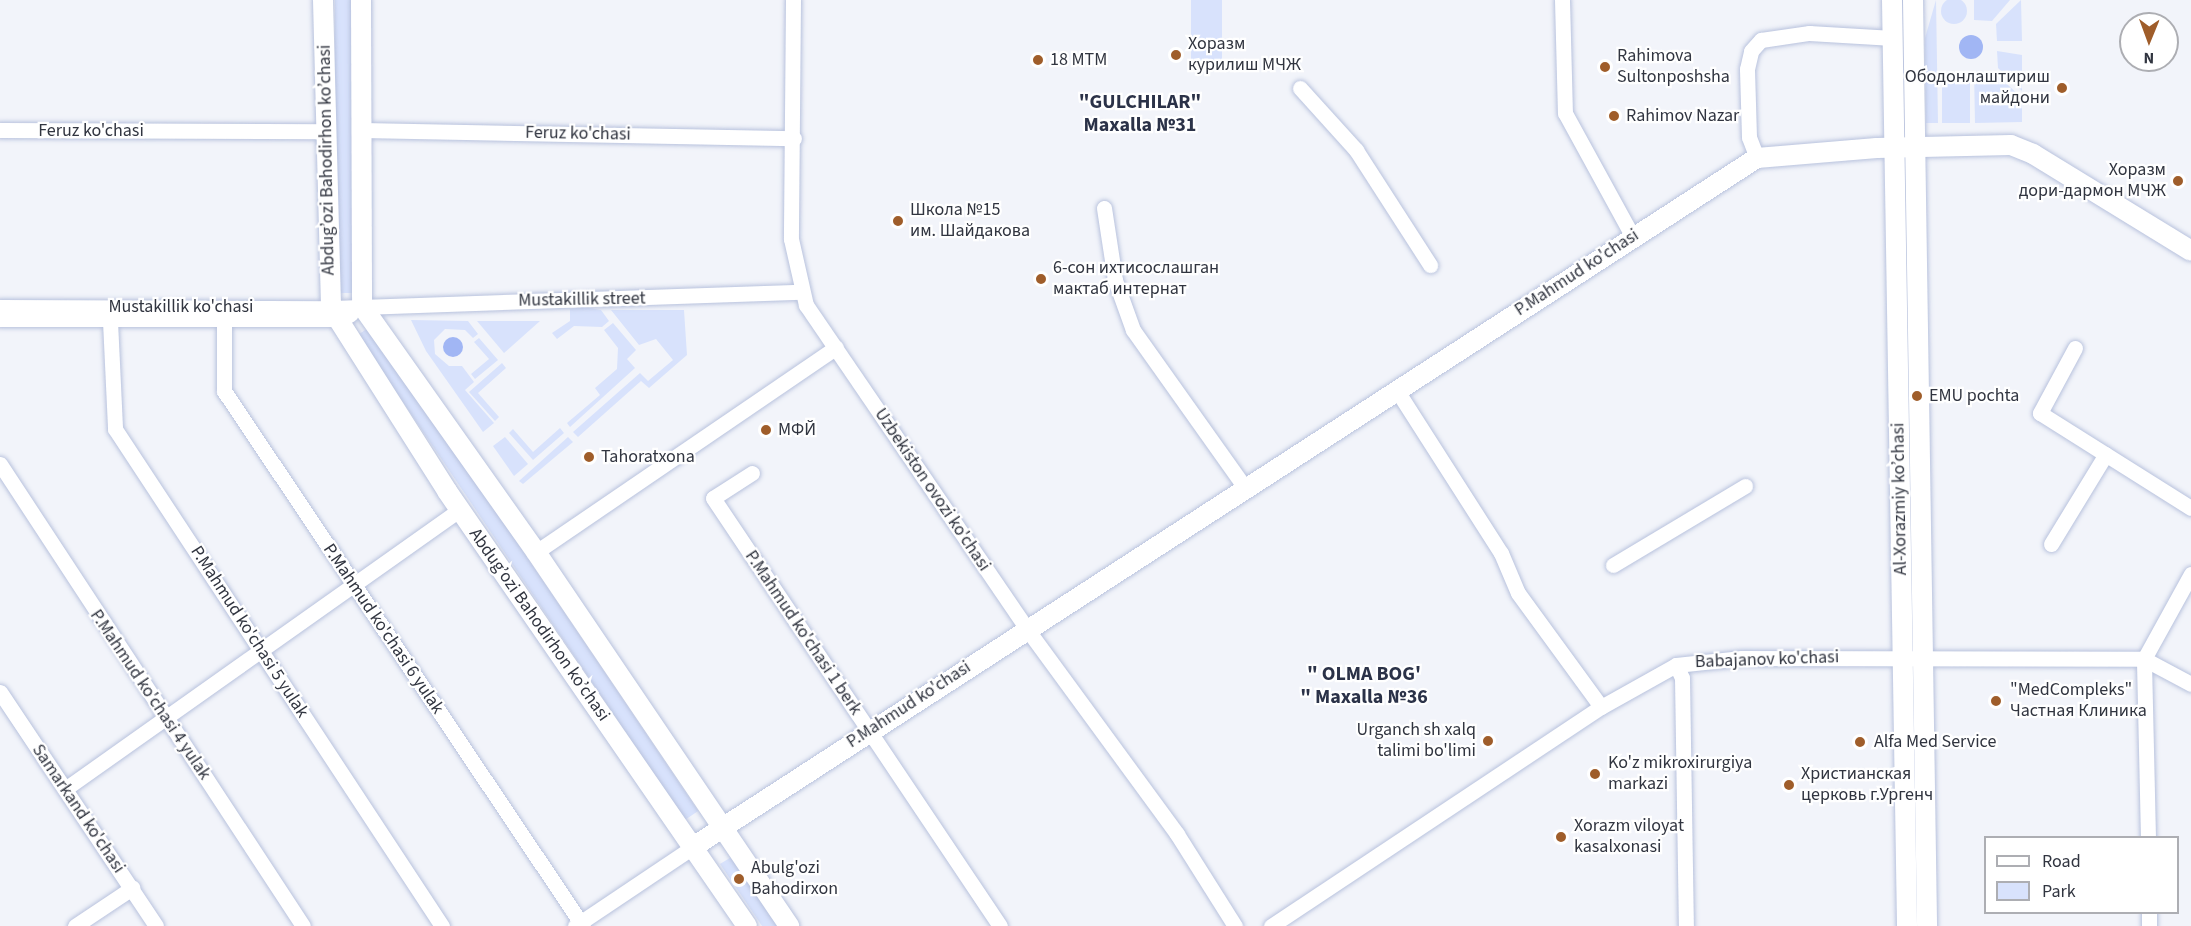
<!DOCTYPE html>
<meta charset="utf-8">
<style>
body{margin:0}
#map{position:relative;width:2191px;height:926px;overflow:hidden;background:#f2f4fa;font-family:"Source Sans 3",sans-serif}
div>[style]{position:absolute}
.green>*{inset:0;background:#d8e2fc;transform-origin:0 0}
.round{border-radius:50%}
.water>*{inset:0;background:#a1b6f4}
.roads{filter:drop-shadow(0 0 2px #b8c2dd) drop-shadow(0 0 2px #b8c2dd)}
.minor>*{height:15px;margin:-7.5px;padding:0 7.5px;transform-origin:7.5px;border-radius:7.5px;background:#fff}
.major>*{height:20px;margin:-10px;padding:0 10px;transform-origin:10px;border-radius:10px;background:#fff}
.dots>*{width:16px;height:16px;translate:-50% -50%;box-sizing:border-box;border:3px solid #fff;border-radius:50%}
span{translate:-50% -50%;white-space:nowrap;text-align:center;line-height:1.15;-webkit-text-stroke:4.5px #fff;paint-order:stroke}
.poi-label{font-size:18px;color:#313540}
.left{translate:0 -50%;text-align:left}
.right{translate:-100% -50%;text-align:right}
.street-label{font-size:18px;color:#313540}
.neighbourhood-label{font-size:20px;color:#2b3248;font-weight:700}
.legend{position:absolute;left:1984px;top:836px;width:195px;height:78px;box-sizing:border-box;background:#fff;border:2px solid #adaeb3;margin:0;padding:8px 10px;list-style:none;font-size:18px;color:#313540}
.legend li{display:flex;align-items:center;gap:12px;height:30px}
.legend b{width:30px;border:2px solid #adaeb3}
.north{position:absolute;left:2119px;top:12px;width:60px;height:60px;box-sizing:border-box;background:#fff;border:2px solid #adaeb3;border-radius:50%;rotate:181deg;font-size:16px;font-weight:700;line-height:24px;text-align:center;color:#313540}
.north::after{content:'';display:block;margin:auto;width:21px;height:27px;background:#9f5d2a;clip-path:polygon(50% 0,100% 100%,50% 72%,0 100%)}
</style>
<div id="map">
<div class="green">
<div class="round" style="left:1941px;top:-2px;width:26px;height:26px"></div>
<div style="left:335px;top:0;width:17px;height:293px"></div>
<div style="left:1191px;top:0;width:31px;height:64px"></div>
<div style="clip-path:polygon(1936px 0,1938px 123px,1926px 123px,1925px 38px)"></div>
<div style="clip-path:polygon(1974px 0,2010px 0,1992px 21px,1974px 20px)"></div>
<div style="clip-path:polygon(2021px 0,2022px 41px,1997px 41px,1996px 24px)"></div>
<div style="clip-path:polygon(1997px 51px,2022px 55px,2022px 91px,1998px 68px)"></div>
<div style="clip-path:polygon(1974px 71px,1994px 72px,2022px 98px,2022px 122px,1975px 123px)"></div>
<div style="left:1970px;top:72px;width:51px;height:28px;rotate:90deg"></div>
<div style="clip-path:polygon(584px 307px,601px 310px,609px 321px,602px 327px,574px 326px,557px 339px,552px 333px,570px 321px,570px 309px)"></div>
<div style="clip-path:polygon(611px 310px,684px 310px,687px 355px,649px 388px,641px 381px,578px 437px,573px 432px,640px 373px,648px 381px,673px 360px,656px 339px,639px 345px)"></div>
<div style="clip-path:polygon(411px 320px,468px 321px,478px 334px,473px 338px,465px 330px,445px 329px,434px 340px,435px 354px,449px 366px,462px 366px,474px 382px,465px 390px,494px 423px,483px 432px,426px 351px)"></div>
<div style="clip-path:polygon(477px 321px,540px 321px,504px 353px)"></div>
<div style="clip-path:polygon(613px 323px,636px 350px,627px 359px,635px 368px,570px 427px,567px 423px,600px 395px,595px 388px,617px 369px,618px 348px,604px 330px)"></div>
<div style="left:371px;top:326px;width:585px;height:16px;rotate:56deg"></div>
<div style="clip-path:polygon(479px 338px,498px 360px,475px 379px,471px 374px,489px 359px,474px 342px)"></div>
<div style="clip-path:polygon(502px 363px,506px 368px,478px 393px,499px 417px,495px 421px,469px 392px)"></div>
<div style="clip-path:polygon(560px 428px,564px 433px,533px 460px,509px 433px,513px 429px,533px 452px)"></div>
<div style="clip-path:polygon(505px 437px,528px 464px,514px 476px,493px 446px)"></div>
<div style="clip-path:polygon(568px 437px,573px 442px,523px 484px,519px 481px)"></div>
<div style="clip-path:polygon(733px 856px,780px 926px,762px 926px,720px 864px)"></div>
</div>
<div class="water">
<div class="round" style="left:1959px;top:35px;width:24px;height:24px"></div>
<div class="round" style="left:443px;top:337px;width:20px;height:20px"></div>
</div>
<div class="roads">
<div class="minor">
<div style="left:793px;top:0;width:239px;rotate:90.5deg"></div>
<div style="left:791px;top:239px;width:68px;rotate:77.2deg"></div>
<div style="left:806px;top:305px;width:392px;rotate:55.7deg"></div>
<div style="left:1027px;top:629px;width:254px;rotate:53.8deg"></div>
<div style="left:1177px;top:834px;width:109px;rotate:57.8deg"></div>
<div style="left:1562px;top:0;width:113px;rotate:88.5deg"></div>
<div style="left:1565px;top:113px;width:141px;rotate:61.3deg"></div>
<div style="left:1300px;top:88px;width:84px;rotate:47.9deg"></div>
<div style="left:1356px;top:150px;width:137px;rotate:57.2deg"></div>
<div style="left:0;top:130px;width:327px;rotate:0.2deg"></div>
<div style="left:362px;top:130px;width:432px;rotate:1.1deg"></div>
<div style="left:1757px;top:158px;width:22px;rotate:-111deg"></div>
<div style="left:1749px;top:137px;width:68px;rotate:-91.7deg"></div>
<div style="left:1747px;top:69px;width:18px;rotate:-77deg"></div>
<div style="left:1751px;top:51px;width:15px;rotate:-48deg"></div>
<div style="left:1761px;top:40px;width:49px;rotate:-8.3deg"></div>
<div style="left:1809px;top:33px;width:84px;rotate:3.4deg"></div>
<div style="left:1104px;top:208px;width:73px;rotate:81.3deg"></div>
<div style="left:1115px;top:280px;width:53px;rotate:70.2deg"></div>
<div style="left:1133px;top:330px;width:191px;rotate:54.6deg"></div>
<div style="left:0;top:307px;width:333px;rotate:0.2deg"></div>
<div style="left:333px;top:308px;width:468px;rotate:-2deg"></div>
<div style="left:0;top:319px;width:338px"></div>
<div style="left:224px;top:320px;width:71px;rotate:90deg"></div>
<div style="left:224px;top:391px;width:644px;rotate:56.14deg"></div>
<div style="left:110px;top:321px;width:108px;rotate:87.3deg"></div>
<div style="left:115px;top:429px;width:595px;rotate:56.66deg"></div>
<div style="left:2075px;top:348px;width:74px;rotate:118.3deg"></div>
<div style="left:2040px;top:413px;width:178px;rotate:32.2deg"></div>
<div style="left:1396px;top:389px;width:195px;rotate:57.4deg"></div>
<div style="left:1501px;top:553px;width:43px;rotate:67deg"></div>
<div style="left:1518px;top:593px;width:141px;rotate:53.9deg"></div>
<div style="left:0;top:464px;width:552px;rotate:56.74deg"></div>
<div style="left:752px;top:473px;width:46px;rotate:147.3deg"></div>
<div style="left:713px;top:498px;width:515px;rotate:56.16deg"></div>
<div style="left:2051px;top:544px;width:105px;rotate:-58.6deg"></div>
<div style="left:536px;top:552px;width:363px;rotate:-34.3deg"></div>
<div style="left:1613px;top:565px;width:154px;rotate:-30.9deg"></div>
<div style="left:1676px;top:665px;width:14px;rotate:65deg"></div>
<div style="left:1682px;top:678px;width:248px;rotate:89.1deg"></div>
<div style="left:0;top:692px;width:281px;rotate:56.3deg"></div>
<div style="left:65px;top:789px;width:484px;rotate:-35.3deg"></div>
<div style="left:2148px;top:838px;width:179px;rotate:-91.3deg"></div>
<div style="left:2144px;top:659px;width:97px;rotate:-61.1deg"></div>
<div style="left:2149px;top:912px;width:14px;rotate:90deg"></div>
<div style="left:75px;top:926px;width:69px;rotate:-33.7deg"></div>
<div style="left:575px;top:926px;width:142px;rotate:-33.8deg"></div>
<div style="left:1271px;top:926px;width:396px;rotate:-33.6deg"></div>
<div style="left:1601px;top:707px;width:86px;rotate:-29.2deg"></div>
<div style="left:1676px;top:665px;width:66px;rotate:-6.1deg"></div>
<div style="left:1742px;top:658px;width:402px;rotate:0.1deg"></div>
<div style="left:2144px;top:659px;width:53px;rotate:28deg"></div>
</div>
<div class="major">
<div style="left:323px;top:0;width:304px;rotate:88.5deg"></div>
<div style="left:331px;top:304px;width:17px;rotate:65deg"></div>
<div style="left:338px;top:319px;width:13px;rotate:-29deg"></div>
<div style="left:361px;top:0;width:306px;rotate:89.8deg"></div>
<div style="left:362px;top:306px;width:301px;rotate:54.7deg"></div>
<div style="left:536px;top:552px;width:452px;rotate:55.9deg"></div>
<div style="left:1892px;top:0;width:926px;rotate:89.07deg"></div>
<div style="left:1913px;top:0;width:926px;rotate:89.13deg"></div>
<div style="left:338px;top:319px;width:204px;rotate:57.6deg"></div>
<div style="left:447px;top:491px;width:528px;rotate:55.41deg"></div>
<div style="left:693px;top:847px;width:1268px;rotate:-32.93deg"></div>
<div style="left:1757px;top:158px;width:120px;rotate:-4.8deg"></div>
<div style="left:1877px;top:148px;width:134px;rotate:-1.3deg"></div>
<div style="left:2011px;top:145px;width:24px;rotate:22deg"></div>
<div style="left:2033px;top:154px;width:185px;rotate:31.5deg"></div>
</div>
</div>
<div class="dots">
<div style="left:1176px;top:55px;background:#9f5d2a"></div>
<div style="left:1038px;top:60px;background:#9f5d2a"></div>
<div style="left:1605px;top:67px;background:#9f5d2a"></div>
<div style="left:2062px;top:88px;background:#9f5d2a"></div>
<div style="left:1614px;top:116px;background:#9f5d2a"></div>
<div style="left:2178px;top:181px;background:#9f5d2a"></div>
<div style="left:898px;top:221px;background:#9f5d2a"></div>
<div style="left:1041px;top:279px;background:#9f5d2a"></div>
<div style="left:1917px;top:396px;background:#9f5d2a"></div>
<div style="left:766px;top:430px;background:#9f5d2a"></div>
<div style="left:589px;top:457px;background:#9f5d2a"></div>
<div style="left:1996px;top:701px;background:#9f5d2a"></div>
<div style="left:1488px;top:741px;background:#9f5d2a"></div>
<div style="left:1860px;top:742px;background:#9f5d2a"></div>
<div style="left:1595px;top:774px;background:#9f5d2a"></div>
<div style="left:1789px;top:785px;background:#9f5d2a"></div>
<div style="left:1561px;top:837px;background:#9f5d2a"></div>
<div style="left:739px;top:879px;background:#9f5d2a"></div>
</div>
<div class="poi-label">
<span class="left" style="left:1188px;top:55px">Хоразм<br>курилиш МЧЖ</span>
<span class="left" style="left:1617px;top:67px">Rahimova<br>Sultonposhsha</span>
<span class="left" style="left:1050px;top:60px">18 MTM</span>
<span class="right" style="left:2050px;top:88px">Ободонлаштириш<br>майдони</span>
<span class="left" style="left:1626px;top:116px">Rahimov Nazar</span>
<span class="right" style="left:2166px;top:181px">Хоразм<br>дори-дармон МЧЖ</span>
<span class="left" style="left:910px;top:221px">Школа №15<br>им. Шайдакова</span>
<span class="left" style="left:1053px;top:279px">6-сон ихтисослашган<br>мактаб интернат</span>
<span class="left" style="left:1929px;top:396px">EMU pochta</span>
<span class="left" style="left:778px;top:430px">МФЙ</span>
<span class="left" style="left:601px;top:457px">Tahoratxona</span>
<span class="left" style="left:2010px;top:701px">"MedCompleks"<br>Частная Клиника</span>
<span class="right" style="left:1476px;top:741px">Urganch sh xalq<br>talimi bo'limi</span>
<span class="left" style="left:1874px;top:742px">Alfa Med Service</span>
<span class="left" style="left:1608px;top:774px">Ko'z mikroxirurgiya<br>markazi</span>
<span class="left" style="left:1801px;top:785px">Христианская<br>церковь г.Ургенч</span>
<span class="left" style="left:1574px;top:837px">Xorazm viloyat<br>kasalxonasi</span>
<span class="left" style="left:751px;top:879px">Abulg'ozi<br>Bahodirxon</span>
</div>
<div class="street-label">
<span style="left:91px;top:131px">Feruz ko'chasi</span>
<span style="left:578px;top:134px;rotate:1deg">Feruz ko'chasi</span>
<span style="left:327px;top:160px;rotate:-91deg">Abdug’ozi Bahodirhon ko’chasi</span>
<span style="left:1577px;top:273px;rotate:-33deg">P.Mahmud ko'chasi</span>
<span style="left:582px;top:300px;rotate:-1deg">Mustakillik street</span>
<span style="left:181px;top:307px">Mustakillik ko'chasi</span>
<span style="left:932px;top:490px;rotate:56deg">Uzbekiston ovozi ko'chasi</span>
<span style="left:1900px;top:499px;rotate:-91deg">Al-Xorazmiy ko’chasi</span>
<span style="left:539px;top:625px;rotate:55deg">Abdug’ozi Bahodirhon ko’chasi</span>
<span style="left:383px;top:629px;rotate:56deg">P.Mahmud ko'chasi 6 yulak</span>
<span style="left:249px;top:632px;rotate:57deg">P.Mahmud ko'chasi 5 yulak</span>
<span style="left:803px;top:633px;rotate:56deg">P.Mahmud ko'chasi 1 berk</span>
<span style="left:1767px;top:660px;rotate:-2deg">Babajanov ko'chasi</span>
<span style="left:150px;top:695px;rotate:56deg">P.Mahmud ko'chasi 4 yulak</span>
<span style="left:909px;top:705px;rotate:-33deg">P.Mahmud ko'chasi</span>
<span style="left:78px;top:809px;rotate:56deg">Samarkand ko'chasi</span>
</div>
<div class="neighbourhood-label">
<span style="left:1140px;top:114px">"GULCHILAR"<br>Maxalla №31</span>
<span style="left:1364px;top:686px">" OLMA BOG'<br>" Maxalla №36</span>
</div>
<ul class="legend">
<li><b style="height:8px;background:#fff"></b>Road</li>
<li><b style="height:16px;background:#d8e2fc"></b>Park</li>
</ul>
<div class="north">N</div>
</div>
